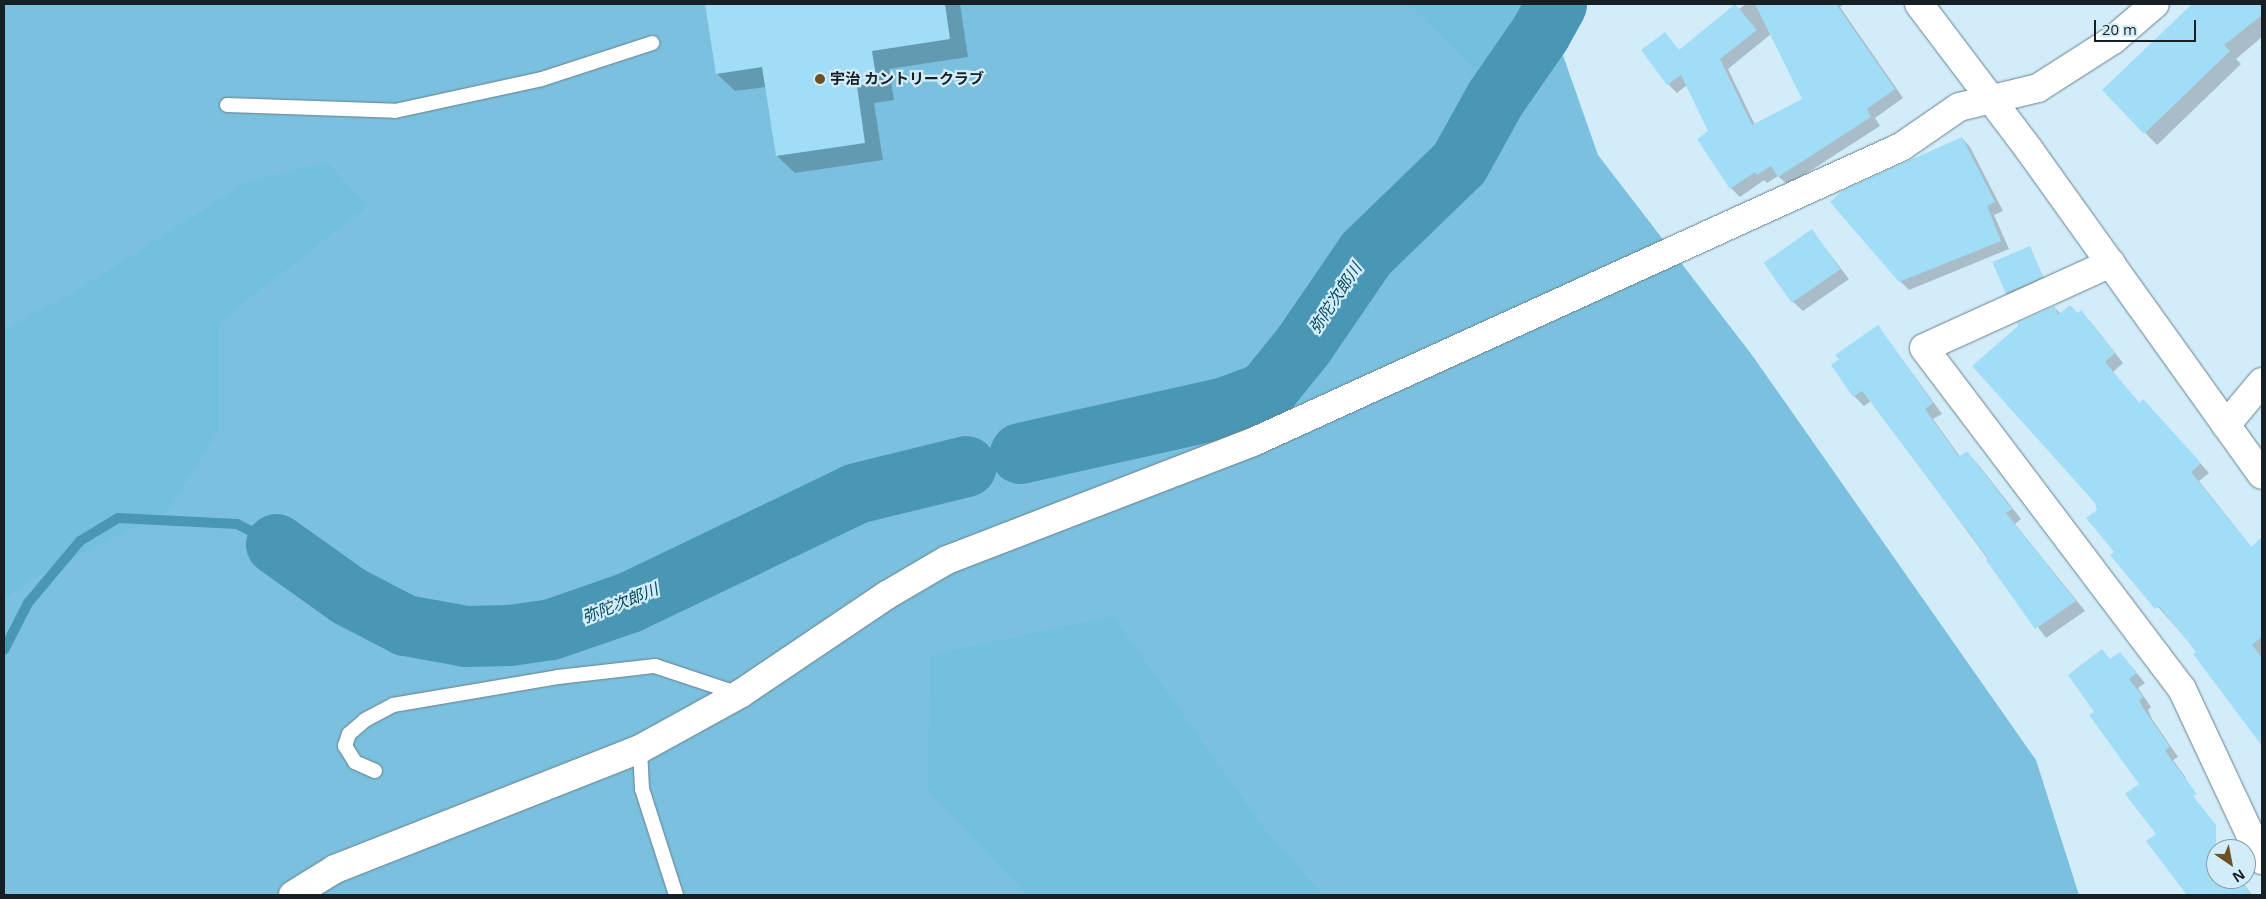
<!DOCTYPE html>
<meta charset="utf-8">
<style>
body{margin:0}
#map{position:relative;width:2266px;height:899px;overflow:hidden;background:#d2edf9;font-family:"Open Sans","Noto Sans JP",sans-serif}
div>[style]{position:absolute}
.green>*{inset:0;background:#7bc1df}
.forest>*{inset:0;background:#73bfde}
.shadow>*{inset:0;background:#0003}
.stream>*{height:10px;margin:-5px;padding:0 5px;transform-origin:5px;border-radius:5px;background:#4a96b5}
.river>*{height:61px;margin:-30.5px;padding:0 30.5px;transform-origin:30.5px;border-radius:30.5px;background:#4a96b5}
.building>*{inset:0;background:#a2ddf7;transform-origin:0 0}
.roads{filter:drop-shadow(0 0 1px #69818c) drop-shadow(0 0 1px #69818c)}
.service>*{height:14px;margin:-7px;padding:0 7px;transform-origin:7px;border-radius:7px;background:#fff}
.minor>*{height:28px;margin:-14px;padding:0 14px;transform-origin:14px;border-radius:14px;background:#fff}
.tertiary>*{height:28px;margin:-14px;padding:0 14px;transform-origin:14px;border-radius:14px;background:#fff}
.dots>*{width:14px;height:14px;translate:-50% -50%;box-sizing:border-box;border:2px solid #d2edf9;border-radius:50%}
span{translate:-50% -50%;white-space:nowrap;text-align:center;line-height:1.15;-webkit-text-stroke:4.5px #d2edf9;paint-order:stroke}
.poi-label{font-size:15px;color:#162024;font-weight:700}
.left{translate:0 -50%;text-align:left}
.water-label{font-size:16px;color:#04485e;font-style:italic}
.frame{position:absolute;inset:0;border:5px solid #162024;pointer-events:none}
.north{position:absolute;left:2206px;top:839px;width:50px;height:50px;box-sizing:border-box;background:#d2edf9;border:1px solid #879ba4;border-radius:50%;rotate:147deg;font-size:14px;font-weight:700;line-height:20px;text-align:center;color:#162024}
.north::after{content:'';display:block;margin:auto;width:18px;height:22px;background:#6d5124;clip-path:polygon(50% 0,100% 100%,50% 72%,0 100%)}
.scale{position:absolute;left:2094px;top:20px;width:102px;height:22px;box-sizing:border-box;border:2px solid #162024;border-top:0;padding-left:6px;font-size:15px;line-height:18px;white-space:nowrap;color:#162024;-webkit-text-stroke:4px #d2edf9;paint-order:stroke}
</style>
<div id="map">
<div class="green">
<div style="clip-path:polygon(4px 4px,1545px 4px,1598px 155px,1752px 355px,2036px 760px,2079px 895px,4px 895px)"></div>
</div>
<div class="forest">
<div style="clip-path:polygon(1408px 4px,1528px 4px,1486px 80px)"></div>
<div style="clip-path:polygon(327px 162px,368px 206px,219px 322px,219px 429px,169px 510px,27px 581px,4px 599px,4px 330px,76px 291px,247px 182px)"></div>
<div style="clip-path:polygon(1113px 616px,1266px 831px,1323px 895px,1027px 895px,927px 789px,931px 655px)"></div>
</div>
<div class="shadow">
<div style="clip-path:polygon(709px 4px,960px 4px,968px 57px,889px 69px,894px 100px,874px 103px,883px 160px,795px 173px,777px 156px,766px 87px,735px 91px,717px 74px)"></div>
<div style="clip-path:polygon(evenodd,1746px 4px,1844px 4px,1840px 7px,1903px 98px,1875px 118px,1880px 126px,1788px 185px,1778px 176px,1767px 183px,1764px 180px,1740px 197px,1731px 188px,1710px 132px,1687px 85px,1677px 93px,1668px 84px,1664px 34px,1680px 51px,1746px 4px,1771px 34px,1803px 99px,1755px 125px,1728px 69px,1771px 34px)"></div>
<div style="clip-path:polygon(2201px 4px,2262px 4px,2262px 37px,2236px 59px,2241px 64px,2157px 145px,2104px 90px)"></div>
<div style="clip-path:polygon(1962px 138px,1970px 147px,2003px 211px,1994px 215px,2009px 249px,1909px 290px,1900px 281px)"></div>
<div style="clip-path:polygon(1812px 231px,1849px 279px,1803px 311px,1793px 302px)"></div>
<div style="clip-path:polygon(2029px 248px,2046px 282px,2011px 298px,2006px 293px)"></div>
<div style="clip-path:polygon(2054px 307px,2061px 314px,2078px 314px,2090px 321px,2123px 363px,2113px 372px,2140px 404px,2152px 410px,2209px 473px,2199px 481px,2252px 548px,2254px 546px,2262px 554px,2262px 744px,2195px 654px,2198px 652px,2112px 555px,2116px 552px,2098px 510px)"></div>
<div style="clip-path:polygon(1878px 326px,1942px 414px,1933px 419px,1961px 458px,1967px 453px,1977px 463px,2021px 519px,2015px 524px,2085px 611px,2046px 638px,1871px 401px,1864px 406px,1854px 396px)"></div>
<div style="clip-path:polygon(2102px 651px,2111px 660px,2120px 653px,2145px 683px,2138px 688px,2151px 707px,2148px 710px,2152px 719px,2178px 757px,2173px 760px,2186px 778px,2173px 788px,2218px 849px,2216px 879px,2240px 879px,2252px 895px,2188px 895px,2148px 841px,2158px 834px,2141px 784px,2095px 712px)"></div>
</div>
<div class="stream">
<div style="left:4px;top:650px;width:53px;rotate:-62.9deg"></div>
<div style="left:28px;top:603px;width:81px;rotate:-50deg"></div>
<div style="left:80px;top:541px;width:44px;rotate:-31.2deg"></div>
<div style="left:118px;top:518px;width:119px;rotate:2.9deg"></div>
<div style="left:237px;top:524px;width:44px;rotate:27.1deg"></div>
</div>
<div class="river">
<div style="left:1020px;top:453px;width:207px;rotate:-12.6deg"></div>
<div style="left:1222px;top:408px;width:46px;rotate:-20.4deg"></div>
<div style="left:1265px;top:392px;width:60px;rotate:-51deg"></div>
<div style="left:1303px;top:345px;width:112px;rotate:-55.6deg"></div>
<div style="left:1366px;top:253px;width:129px;rotate:-44.1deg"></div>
<div style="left:1459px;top:163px;width:74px;rotate:-61deg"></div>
<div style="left:1495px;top:98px;width:79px;rotate:-55.3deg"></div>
<div style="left:1540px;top:33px;width:33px;rotate:-61deg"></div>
<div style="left:276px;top:544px;width:90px;rotate:35.5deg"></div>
<div style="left:349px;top:596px;width:63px;rotate:27.4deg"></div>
<div style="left:405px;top:625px;width:62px;rotate:10.2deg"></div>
<div style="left:466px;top:636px;width:43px;rotate:-1.3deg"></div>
<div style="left:509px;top:635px;width:42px;rotate:-8.1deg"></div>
<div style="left:551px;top:629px;width:83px;rotate:-19.1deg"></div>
<div style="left:629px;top:602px;width:252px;rotate:-25.6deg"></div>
<div style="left:856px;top:493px;width:113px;rotate:-13.8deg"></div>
</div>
<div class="building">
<div style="clip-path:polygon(705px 4px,945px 4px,950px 39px,872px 51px,877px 83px,857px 86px,865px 143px,776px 156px,762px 67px,716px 74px)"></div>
<div style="clip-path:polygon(1735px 4px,1757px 30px,1720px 59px,1752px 125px,1802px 99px,1755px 4px,1836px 4px,1895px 89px,1867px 109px,1871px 117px,1778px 177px,1771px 166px,1757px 175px,1755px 172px,1730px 189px,1697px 139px,1708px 131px,1681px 75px,1667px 85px,1641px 50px,1665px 32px,1679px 50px)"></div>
<div style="clip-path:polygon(2192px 4px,2262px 4px,2262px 15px,2224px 45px,2230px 51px,2144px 134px,2102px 90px)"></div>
<div style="clip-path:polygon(1962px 137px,1995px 202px,1987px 206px,2001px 241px,1899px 282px,1830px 202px,1843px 190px)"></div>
<div style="left:1812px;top:229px;width:49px;height:59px;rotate:55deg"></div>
<div style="left:2030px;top:246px;width:34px;height:41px;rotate:67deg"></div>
<div style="clip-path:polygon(2070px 305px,2078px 313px,2081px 310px,2115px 353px,2105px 362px,2139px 403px,2143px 399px,2201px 463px,2191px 472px,2251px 547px,2262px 537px,2262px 636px,2252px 645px,2262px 658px,2262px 746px,2193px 654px,2196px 652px,2159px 606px,2155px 609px,2110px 555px,2114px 552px,2086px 518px,2097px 510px,2095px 503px,1972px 366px,2018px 326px,2017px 323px,2055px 306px,2058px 315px)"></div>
<div style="clip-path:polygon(1878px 325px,1933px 403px,1925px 409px,1959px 457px,1967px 451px,2012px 509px,2006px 513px,2076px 601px,2035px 629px,1986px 560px,1988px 558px,1862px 391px,1853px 397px,1831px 365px,1839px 359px,1835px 355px)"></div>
<div style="clip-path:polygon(2102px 649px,2110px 659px,2120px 652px,2137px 673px,2129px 679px,2143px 697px,2139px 700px,2143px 708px,2170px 747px,2165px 751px,2197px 794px,2193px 796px,2216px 825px,2216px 879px,2239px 879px,2251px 895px,2187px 895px,2146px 841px,2156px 834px,2125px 794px,2139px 784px,2089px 715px,2094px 712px,2068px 675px)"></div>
</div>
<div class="roads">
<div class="service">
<div style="left:227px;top:105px;width:168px;rotate:2deg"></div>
<div style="left:395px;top:111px;width:150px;rotate:-12.3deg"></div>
<div style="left:542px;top:79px;width:116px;rotate:-18.1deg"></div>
<div style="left:640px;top:749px;width:40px;rotate:87.1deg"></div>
<div style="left:642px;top:789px;width:111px;rotate:72.2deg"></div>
<div style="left:375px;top:771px;width:22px;rotate:-156deg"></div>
<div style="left:355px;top:762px;width:19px;rotate:-122deg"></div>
<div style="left:345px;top:746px;width:13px;rotate:-72deg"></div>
<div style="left:349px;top:734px;width:21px;rotate:-41deg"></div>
<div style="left:365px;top:720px;width:32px;rotate:-28deg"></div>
<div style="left:393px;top:705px;width:167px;rotate:-9.6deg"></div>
<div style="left:558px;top:677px;width:98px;rotate:-6.5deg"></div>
<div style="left:655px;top:666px;width:89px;rotate:18.4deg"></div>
</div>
<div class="minor">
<div style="left:2111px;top:263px;width:205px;rotate:155.6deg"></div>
<div style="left:1924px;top:348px;width:428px;rotate:52.9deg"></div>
<div style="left:2182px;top:689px;width:189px;rotate:64.9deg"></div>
<div style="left:2226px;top:425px;width:56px;rotate:-50.1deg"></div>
<div style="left:293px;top:895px;width:49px;rotate:-31.8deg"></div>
<div style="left:335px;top:869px;width:328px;rotate:-21.5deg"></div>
<div style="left:640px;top:749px;width:114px;rotate:-28.8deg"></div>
<div style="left:740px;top:694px;width:177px;rotate:-34deg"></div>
<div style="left:887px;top:595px;width:69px;rotate:-30.3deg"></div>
<div style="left:947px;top:560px;width:328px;rotate:-21.1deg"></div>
<div style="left:1253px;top:442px;width:712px;rotate:-24.48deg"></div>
<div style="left:1901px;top:147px;width:70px;rotate:-34.6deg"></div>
<div style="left:1959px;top:107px;width:81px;rotate:-13.5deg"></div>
<div style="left:2038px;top:88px;width:89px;rotate:-32.6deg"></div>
<div style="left:2113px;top:40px;width:55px;rotate:-40.6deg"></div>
</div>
<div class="tertiary">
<div style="left:1919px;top:4px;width:184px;rotate:52.9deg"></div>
<div style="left:2030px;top:151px;width:398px;rotate:54.4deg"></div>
</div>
</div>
<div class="dots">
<div style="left:820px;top:79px;background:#6d5124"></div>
</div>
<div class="poi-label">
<span class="left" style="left:830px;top:79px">宇治 カントリークラブ</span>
</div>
<div class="water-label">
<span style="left:1335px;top:298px;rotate:-56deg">弥陀次郎川</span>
<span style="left:620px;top:603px;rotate:-22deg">弥陀次郎川</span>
</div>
<div class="frame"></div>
<div class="north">N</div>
<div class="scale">20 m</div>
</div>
